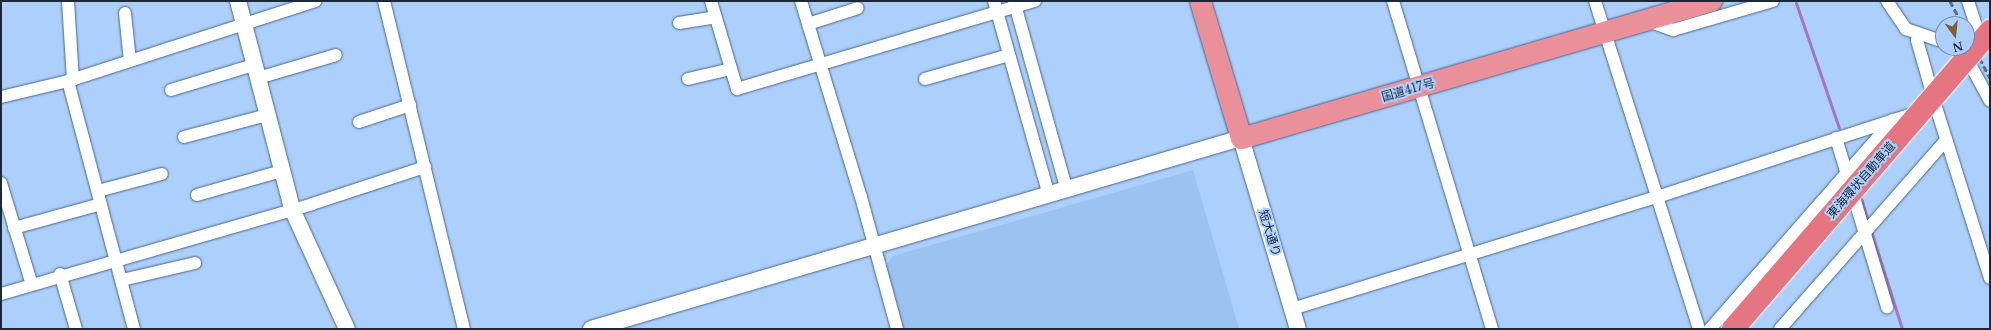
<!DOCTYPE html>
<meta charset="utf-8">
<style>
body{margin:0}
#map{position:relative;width:1991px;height:330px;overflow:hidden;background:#accffb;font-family:"Libre Baskerville","Noto Sans JP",serif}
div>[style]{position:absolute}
.built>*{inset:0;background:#9cc2f2}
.stream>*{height:3px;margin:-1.5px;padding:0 1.5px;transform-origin:1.5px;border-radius:1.5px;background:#a675bb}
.roads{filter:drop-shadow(0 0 1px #48678e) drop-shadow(0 0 1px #48678e)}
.minor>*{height:12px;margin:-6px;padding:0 6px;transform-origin:6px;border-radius:6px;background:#fff}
.tertiary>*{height:16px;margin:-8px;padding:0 8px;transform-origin:8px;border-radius:8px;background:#fff}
.trunk>*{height:21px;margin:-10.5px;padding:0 10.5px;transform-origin:10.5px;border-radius:10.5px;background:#ea909a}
.rail>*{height:3px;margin-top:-1.5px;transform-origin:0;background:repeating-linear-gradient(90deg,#566c87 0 6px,transparent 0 9px)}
.bridges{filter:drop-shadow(0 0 1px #fff) drop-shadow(0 0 1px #fff)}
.motorway-bridge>*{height:22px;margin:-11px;padding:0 11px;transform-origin:11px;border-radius:11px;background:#e47581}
span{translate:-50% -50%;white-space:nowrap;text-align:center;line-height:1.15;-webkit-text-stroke:4px #accffb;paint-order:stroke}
.street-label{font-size:12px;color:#1b2838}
.frame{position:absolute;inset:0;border:2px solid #1b2838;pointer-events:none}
.north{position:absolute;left:1935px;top:16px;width:40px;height:40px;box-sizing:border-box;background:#accffb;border:1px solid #728cad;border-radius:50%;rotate:165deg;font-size:11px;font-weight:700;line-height:16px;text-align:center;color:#1b2838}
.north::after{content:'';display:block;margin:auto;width:14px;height:18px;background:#7d5f33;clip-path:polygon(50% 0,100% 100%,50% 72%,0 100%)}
</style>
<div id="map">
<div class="built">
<div style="clip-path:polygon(1193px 170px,1239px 329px,901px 329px,885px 267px,893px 256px)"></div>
</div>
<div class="stream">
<div style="left:1796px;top:3px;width:132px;rotate:71deg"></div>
<div style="left:1860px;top:195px;width:30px;rotate:73deg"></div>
<div style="left:1871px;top:231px;width:103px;rotate:72.4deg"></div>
</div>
<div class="roads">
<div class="minor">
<div style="left:68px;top:1px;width:79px;rotate:86.4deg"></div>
<div style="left:384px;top:1px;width:338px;rotate:76.3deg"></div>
<div style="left:711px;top:1px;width:92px;rotate:73.5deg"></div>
<div style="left:737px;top:89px;width:311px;rotate:-16.5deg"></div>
<div style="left:801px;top:1px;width:205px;rotate:73deg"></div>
<div style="left:861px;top:197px;width:137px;rotate:74.7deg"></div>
<div style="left:994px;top:1px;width:198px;rotate:74.2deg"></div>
<div style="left:1014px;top:1px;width:193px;rotate:74.4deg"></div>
<div style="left:1393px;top:1px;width:343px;rotate:73.2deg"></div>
<div style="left:1595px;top:1px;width:344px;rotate:72.4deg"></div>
<div style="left:1887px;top:1px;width:34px;rotate:56deg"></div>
<div style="left:1906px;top:29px;width:39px;rotate:19deg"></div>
<div style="left:1968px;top:1px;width:39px;rotate:72deg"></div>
<div style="left:1980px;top:38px;width:5px;rotate:158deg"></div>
<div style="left:125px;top:13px;width:48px;rotate:84.1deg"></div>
<div style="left:1648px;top:21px;width:27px;rotate:20deg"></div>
<div style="left:1673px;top:30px;width:104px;rotate:-16.2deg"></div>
<div style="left:679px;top:23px;width:37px;rotate:-9deg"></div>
<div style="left:808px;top:24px;width:52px;rotate:-17.7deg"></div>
<div style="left:1920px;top:36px;width:5px;rotate:127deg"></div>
<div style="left:1917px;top:40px;width:70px;rotate:74.2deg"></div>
<div style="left:1936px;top:107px;width:179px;rotate:72.5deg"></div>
<div style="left:1965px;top:55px;width:52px;rotate:61.5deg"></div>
<div style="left:258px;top:78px;width:81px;rotate:-16.4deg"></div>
<div style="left:688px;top:79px;width:44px;rotate:-13.1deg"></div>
<div style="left:925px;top:79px;width:87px;rotate:-15.9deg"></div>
<div style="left:68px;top:81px;width:257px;rotate:75.1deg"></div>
<div style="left:171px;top:90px;width:87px;rotate:-16.8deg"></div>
<div style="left:1px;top:97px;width:69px;rotate:-13.4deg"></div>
<div style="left:68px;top:81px;width:260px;rotate:-17.9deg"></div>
<div style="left:359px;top:122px;width:54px;rotate:-18.4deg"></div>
<div style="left:184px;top:137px;width:86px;rotate:-14.8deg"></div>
<div style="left:1836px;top:138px;width:177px;rotate:73.2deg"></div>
<div style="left:1px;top:183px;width:103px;rotate:73.1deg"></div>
<div style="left:98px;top:191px;width:66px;rotate:-14.9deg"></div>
<div style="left:197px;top:195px;width:88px;rotate:-15.8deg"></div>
<div style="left:14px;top:228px;width:90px;rotate:-15.4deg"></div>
<div style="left:60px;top:274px;width:57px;rotate:73.8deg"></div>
<div style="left:122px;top:280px;width:75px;rotate:-13.1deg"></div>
<div style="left:1px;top:294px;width:324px;rotate:-16.1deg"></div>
<div style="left:312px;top:204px;width:119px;rotate:-18.1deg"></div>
<div style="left:1292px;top:309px;width:382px;rotate:-17.1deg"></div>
<div style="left:1657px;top:197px;width:271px;rotate:-18deg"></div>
<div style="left:1710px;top:329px;width:278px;rotate:-48.8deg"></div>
<div style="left:1780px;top:329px;width:252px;rotate:-48.7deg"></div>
</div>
<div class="tertiary">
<div style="left:238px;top:1px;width:215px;rotate:75.4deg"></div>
<div style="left:292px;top:209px;width:132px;rotate:65.4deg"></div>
<div style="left:591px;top:329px;width:677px;rotate:-16.38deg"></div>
<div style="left:1241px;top:138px;width:199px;rotate:73.4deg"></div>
</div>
<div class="trunk">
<div style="left:1200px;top:1px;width:143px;rotate:73.3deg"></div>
<div style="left:1241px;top:138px;width:490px;rotate:-16.3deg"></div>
</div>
</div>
<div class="rail">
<div style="left:1950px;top:1px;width:26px;rotate:62deg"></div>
<div style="left:1967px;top:34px;width:50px;rotate:62.4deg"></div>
</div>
<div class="bridges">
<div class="motorway-bridge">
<div style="left:1733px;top:329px;width:394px;rotate:-49.2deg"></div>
</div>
</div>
<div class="street-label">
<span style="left:1408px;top:90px;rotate:-16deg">国道417号</span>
<span style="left:1861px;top:180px;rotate:-49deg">東海環状自動車道</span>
<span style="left:1270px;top:233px;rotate:73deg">短大通り</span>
</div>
<div class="frame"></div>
<div class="north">N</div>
</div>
